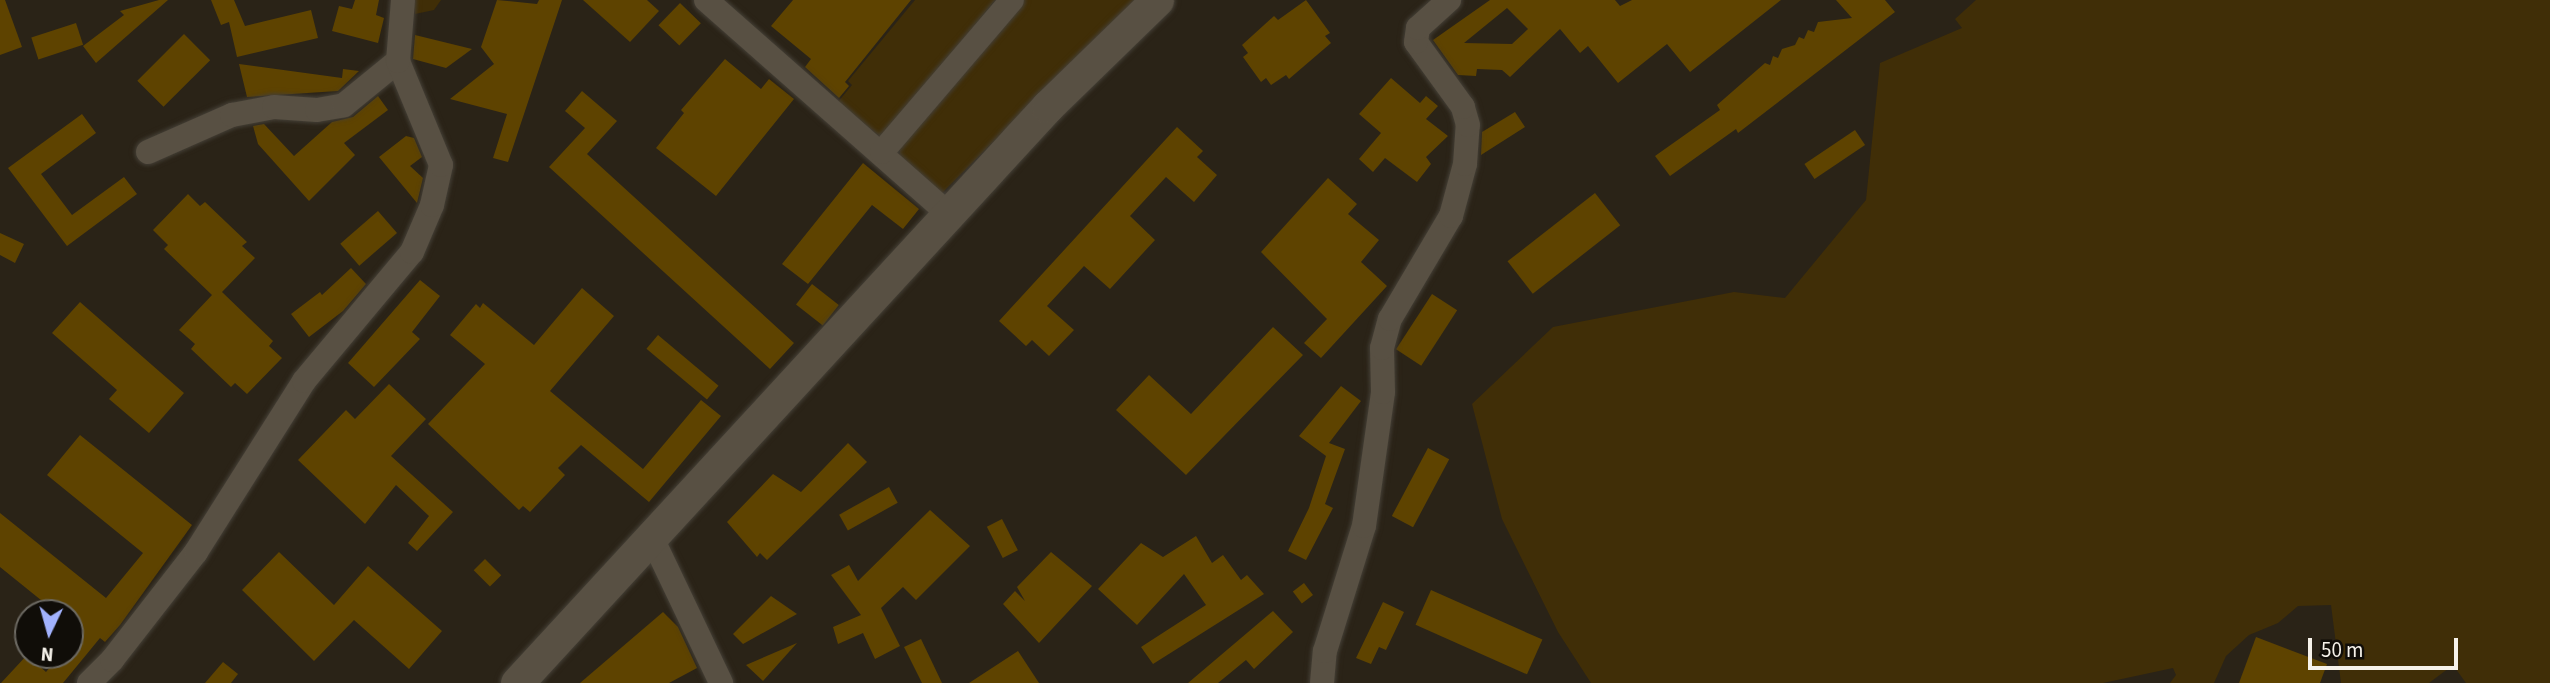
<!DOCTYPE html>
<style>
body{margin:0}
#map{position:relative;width:2550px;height:683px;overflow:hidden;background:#2a2317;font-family:"Source Sans 3",sans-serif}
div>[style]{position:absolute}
.green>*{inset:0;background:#402e07}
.building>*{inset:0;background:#5e4300;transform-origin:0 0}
.roads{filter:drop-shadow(0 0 2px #443f36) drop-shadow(0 0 2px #443f36)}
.street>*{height:24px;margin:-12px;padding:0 12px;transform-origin:12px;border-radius:12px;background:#585043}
.secondary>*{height:33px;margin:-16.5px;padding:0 16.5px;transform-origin:16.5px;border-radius:16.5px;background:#585043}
span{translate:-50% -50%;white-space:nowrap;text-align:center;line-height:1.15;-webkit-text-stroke:6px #100d08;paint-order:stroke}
.north{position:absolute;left:14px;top:599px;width:70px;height:70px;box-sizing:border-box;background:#100d08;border:2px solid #6c6962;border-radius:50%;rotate:185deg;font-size:19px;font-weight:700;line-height:28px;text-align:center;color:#f6f2ea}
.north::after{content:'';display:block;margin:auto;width:24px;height:32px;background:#a2b2fd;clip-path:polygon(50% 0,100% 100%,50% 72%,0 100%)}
.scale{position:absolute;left:2308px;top:638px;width:150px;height:32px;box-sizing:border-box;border:4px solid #f6f2ea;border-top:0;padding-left:9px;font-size:21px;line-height:24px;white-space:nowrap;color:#f6f2ea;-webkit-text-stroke:5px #100d08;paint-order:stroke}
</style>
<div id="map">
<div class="green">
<div style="clip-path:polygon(413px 0,441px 0,434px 10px,415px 14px)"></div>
<div style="clip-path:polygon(915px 0,995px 0,883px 139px,838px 102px,852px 85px,848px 81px)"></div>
<div style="clip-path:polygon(1020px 0,1135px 0,941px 194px,900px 158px,900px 147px)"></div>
<div style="clip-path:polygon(1976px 0,2550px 0,2550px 683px,2466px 683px,2453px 665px,2429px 683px,2341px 683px,2331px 605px,2298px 606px,2278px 623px,2249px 635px,2226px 656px,2214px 683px,2170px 683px,2176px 675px,2173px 668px,2103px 683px,1591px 683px,1558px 632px,1502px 519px,1472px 404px,1553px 327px,1734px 292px,1785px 298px,1866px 200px,1880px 63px,1962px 28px,1955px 19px)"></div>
</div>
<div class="building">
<div style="clip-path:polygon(0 0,5px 0,22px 47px,0 55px)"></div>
<div style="clip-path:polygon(159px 0,168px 0,96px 63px,83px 46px,124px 15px,120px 11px)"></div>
<div style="clip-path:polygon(211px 0,234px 0,245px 26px,311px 10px,318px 38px,237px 57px,229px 22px,221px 25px)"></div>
<div style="clip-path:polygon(355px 0,379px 0,376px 15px,384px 18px,378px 43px,332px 31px,339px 6px,352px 9px)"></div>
<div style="clip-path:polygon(497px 0,537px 4px,539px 0,562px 0,508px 162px,493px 158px,507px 114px,450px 99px,494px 64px,481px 47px)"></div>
<div style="clip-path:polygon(583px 0,647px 0,659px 11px,630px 42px)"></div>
<div style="clip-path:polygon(793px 0,911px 0,845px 82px,849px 86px,839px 98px,805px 67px,811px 59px,771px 26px)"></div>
<div style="clip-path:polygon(1306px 0,1330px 33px,1325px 36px,1331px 43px,1289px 79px,1286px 75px,1271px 85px,1266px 78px,1261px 82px,1243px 57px,1248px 53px,1242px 45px,1274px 16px,1278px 20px)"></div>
<div style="clip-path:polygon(evenodd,1490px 0,1615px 0,1620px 6px,1632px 0,1781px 0,1690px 72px,1667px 44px,1618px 83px,1588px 46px,1580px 53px,1560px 29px,1510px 77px,1502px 70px,1477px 69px,1476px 76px,1458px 75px,1433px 40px,1490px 0,1507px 8px,1528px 29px,1512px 44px,1464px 43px,1507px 8px)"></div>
<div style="clip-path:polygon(1836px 0,1885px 0,1895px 12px,1738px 133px,1736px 129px,1670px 176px,1655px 156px,1720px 110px,1717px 105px,1765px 63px,1770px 65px,1773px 56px,1778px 58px,1782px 49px,1795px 45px,1799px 37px,1804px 39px,1808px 30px,1814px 32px,1818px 22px,1852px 18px)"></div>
<div style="left:680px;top:3px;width:29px;height:31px;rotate:44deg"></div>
<div style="left:76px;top:23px;width:23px;height:47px;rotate:72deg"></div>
<div style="left:184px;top:34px;width:37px;height:66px;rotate:45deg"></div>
<div style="clip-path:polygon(415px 35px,472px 49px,446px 68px,413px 59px)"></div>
<div style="clip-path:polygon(725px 59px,761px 89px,769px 79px,794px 99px,716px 196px,656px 148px,684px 113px,681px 110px)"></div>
<div style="clip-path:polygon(239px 64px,342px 78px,343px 69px,359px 71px,338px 91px,247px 97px)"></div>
<div style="clip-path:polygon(1391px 78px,1420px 103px,1426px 96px,1438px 106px,1426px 119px,1448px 136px,1426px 157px,1431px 164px,1417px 182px,1385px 158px,1373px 172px,1359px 159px,1381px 133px,1359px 114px)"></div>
<div style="clip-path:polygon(582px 91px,617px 121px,587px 154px,794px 343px,770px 369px,549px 167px,585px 128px,565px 111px)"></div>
<div style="clip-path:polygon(378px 96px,388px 110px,344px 143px,355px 155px,309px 201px,258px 144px,253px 126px,264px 124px,294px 156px,332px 122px,353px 117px)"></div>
<div style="clip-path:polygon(1515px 112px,1525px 127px,1481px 155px,1482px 132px)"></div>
<div style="clip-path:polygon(82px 114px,96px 133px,41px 174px,72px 215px,124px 177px,137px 194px,67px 246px,8px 168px)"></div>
<div style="clip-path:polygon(1177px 127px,1203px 151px,1197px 157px,1217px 175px,1194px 202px,1166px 177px,1130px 216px,1155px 240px,1110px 289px,1084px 266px,1047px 306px,1074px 330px,1049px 356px,1032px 340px,1026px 346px,999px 321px)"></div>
<div style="left:1855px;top:130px;width:18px;height:61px;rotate:56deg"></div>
<div style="clip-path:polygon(406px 136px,414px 138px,422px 157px,410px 166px,423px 178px,417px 203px,379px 157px)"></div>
<div style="clip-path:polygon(863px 163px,919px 209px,903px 229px,872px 205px,808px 284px,782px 264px)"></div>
<div style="clip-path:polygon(1328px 178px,1357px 204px,1348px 214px,1379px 240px,1361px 262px,1387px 286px,1321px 358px,1304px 343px,1327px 319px,1261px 252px)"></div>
<div style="left:1595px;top:193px;width:41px;height:111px;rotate:52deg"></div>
<div style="clip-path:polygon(188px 194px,200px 206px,205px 202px,247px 242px,242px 246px,255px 258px,222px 292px,273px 341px,269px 346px,282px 358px,247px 394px,235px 383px,231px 387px,191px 349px,195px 344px,179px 330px,212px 295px,164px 249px,168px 245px,153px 230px)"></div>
<div style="left:378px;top:211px;width:29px;height:50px;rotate:49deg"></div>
<div style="clip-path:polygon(0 233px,24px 244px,15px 263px,0 255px)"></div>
<div style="clip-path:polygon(351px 268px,366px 284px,343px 311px,309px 337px,291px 314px,320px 292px,322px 295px)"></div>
<div style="clip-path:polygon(420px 280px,440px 296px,412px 332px,420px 339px,374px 387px,348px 363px)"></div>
<div style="left:812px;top:284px;width:34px;height:26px;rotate:38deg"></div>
<div style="clip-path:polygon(582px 288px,614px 316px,550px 391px,643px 469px,701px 400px,721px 416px,649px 502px,581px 445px,558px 468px,565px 475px,530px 512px,523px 506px,519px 510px,428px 424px,485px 364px,450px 335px,476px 304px,480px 308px,483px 303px,534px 345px)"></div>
<div style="left:1432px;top:294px;width:30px;height:66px;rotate:33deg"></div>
<div style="clip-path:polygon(80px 302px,184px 393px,149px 433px,109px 399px,117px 390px,52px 333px)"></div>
<div style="clip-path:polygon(1273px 327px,1303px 355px,1186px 475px,1116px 410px,1149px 375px,1191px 414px)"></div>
<div style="left:658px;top:335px;width:79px;height:18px;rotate:40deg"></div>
<div style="clip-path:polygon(389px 384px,426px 419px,391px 456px,453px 512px,417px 551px,408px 543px,429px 516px,396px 485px,365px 524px,298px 460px,346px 410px,355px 419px)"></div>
<div style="clip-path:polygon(1341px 386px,1361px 401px,1329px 443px,1345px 449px,1325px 504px,1333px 508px,1306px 560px,1288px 551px,1309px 508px,1326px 456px,1299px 436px)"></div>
<div style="clip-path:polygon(80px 435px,192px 525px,120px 625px,105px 642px,100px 638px,63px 683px,1px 683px,27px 655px,46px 672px,60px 655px,70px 655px,70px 642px,79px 631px,70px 623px,70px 613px,57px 613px,0 567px,0 513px,106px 598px,143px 553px,47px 475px)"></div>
<div style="clip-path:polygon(848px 443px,867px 462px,767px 560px,760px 553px,757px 557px,727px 522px,773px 474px,801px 492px)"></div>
<div style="left:1428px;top:448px;width:24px;height:77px;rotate:28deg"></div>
<div style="left:889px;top:487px;width:18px;height:57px;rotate:61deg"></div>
<div style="clip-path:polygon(930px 510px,970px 546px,916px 600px,903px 587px,881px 608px,900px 646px,875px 659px,863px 633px,838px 644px,833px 627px,861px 615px,831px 575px,849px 565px,858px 581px)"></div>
<div style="left:1002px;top:519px;width:35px;height:17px;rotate:63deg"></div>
<div style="clip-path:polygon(1196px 536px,1212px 563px,1223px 555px,1241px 580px,1247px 575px,1264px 594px,1153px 664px,1141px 647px,1206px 605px,1184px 574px,1137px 625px,1098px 589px,1141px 543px,1163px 557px)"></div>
<div style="clip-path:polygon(279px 552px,334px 605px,368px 566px,442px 631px,409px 669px,354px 620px,314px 661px,242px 590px)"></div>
<div style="clip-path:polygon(1051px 552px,1092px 586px,1039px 643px,1003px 604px,1015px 591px,1025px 601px,1017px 587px)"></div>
<div style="left:485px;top:559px;width:23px;height:16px;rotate:45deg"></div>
<div style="left:1304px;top:583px;width:15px;height:14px;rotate:53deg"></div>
<div style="left:1431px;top:590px;width:122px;height:38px;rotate:24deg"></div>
<div style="clip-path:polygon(771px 596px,797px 614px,743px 644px,733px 634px)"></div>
<div style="clip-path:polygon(1383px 602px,1404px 612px,1386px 650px,1379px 647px,1371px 664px,1356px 658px)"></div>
<div style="clip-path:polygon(1273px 611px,1293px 632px,1254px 669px,1246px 660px,1218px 683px,1188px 683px)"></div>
<div style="clip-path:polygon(663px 612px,678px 627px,697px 668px,669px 683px,580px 683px)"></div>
<div style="clip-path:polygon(2256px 637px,2327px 664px,2320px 683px,2239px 683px)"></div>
<div style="clip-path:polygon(921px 639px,942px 683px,922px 683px,904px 647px)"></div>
<div style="clip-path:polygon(797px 643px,763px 681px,746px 665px)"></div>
<div style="clip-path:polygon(1018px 651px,1039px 683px,969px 683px)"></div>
<div style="clip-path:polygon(223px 662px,238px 674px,231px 683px,205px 683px)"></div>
</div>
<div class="roads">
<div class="street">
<div style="left:706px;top:0;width:322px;rotate:41.4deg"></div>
<div style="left:148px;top:152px;width:92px;rotate:-23.8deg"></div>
<div style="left:232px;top:115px;width:43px;rotate:-10.8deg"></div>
<div style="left:274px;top:107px;width:43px;rotate:4deg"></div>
<div style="left:317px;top:110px;width:27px;rotate:-10deg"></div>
<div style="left:344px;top:105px;width:70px;rotate:-39.2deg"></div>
<div style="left:882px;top:152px;width:200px;rotate:-49.5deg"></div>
<div style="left:651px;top:536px;width:163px;rotate:64.5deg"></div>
<div style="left:89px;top:683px;width:33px;rotate:-45deg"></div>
<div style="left:112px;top:660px;width:137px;rotate:-52.1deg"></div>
<div style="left:196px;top:552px;width:202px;rotate:-57.7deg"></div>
<div style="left:304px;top:381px;width:168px;rotate:-50.1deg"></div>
<div style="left:412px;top:252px;width:51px;rotate:-66.9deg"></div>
<div style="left:432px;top:205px;width:41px;rotate:-77.3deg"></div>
<div style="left:441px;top:165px;width:113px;rotate:-112.5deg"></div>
<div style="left:398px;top:61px;width:61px;rotate:-85.3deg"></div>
<div style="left:1322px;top:683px;width:32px;rotate:-85deg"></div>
<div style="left:1325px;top:651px;width:131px;rotate:-72.7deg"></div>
<div style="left:1364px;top:526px;width:135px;rotate:-81.9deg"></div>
<div style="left:1383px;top:392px;width:44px;rotate:-91.3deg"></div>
<div style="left:1382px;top:348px;width:30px;rotate:-75deg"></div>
<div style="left:1390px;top:319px;width:120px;rotate:-59.4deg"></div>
<div style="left:1451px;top:216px;width:54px;rotate:-74.9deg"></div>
<div style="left:1465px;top:164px;width:39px;rotate:-86deg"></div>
<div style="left:1468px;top:125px;width:19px;rotate:-106deg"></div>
<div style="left:1463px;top:107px;width:80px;rotate:-125.9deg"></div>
<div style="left:1416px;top:42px;width:14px;rotate:-82deg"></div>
<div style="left:1418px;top:28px;width:42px;rotate:-42.1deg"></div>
</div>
<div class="secondary">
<div style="left:517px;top:683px;width:784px;rotate:-47.38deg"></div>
<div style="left:1048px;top:106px;width:152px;rotate:-44.2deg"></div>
</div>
</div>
<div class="north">N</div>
<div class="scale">50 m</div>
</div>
